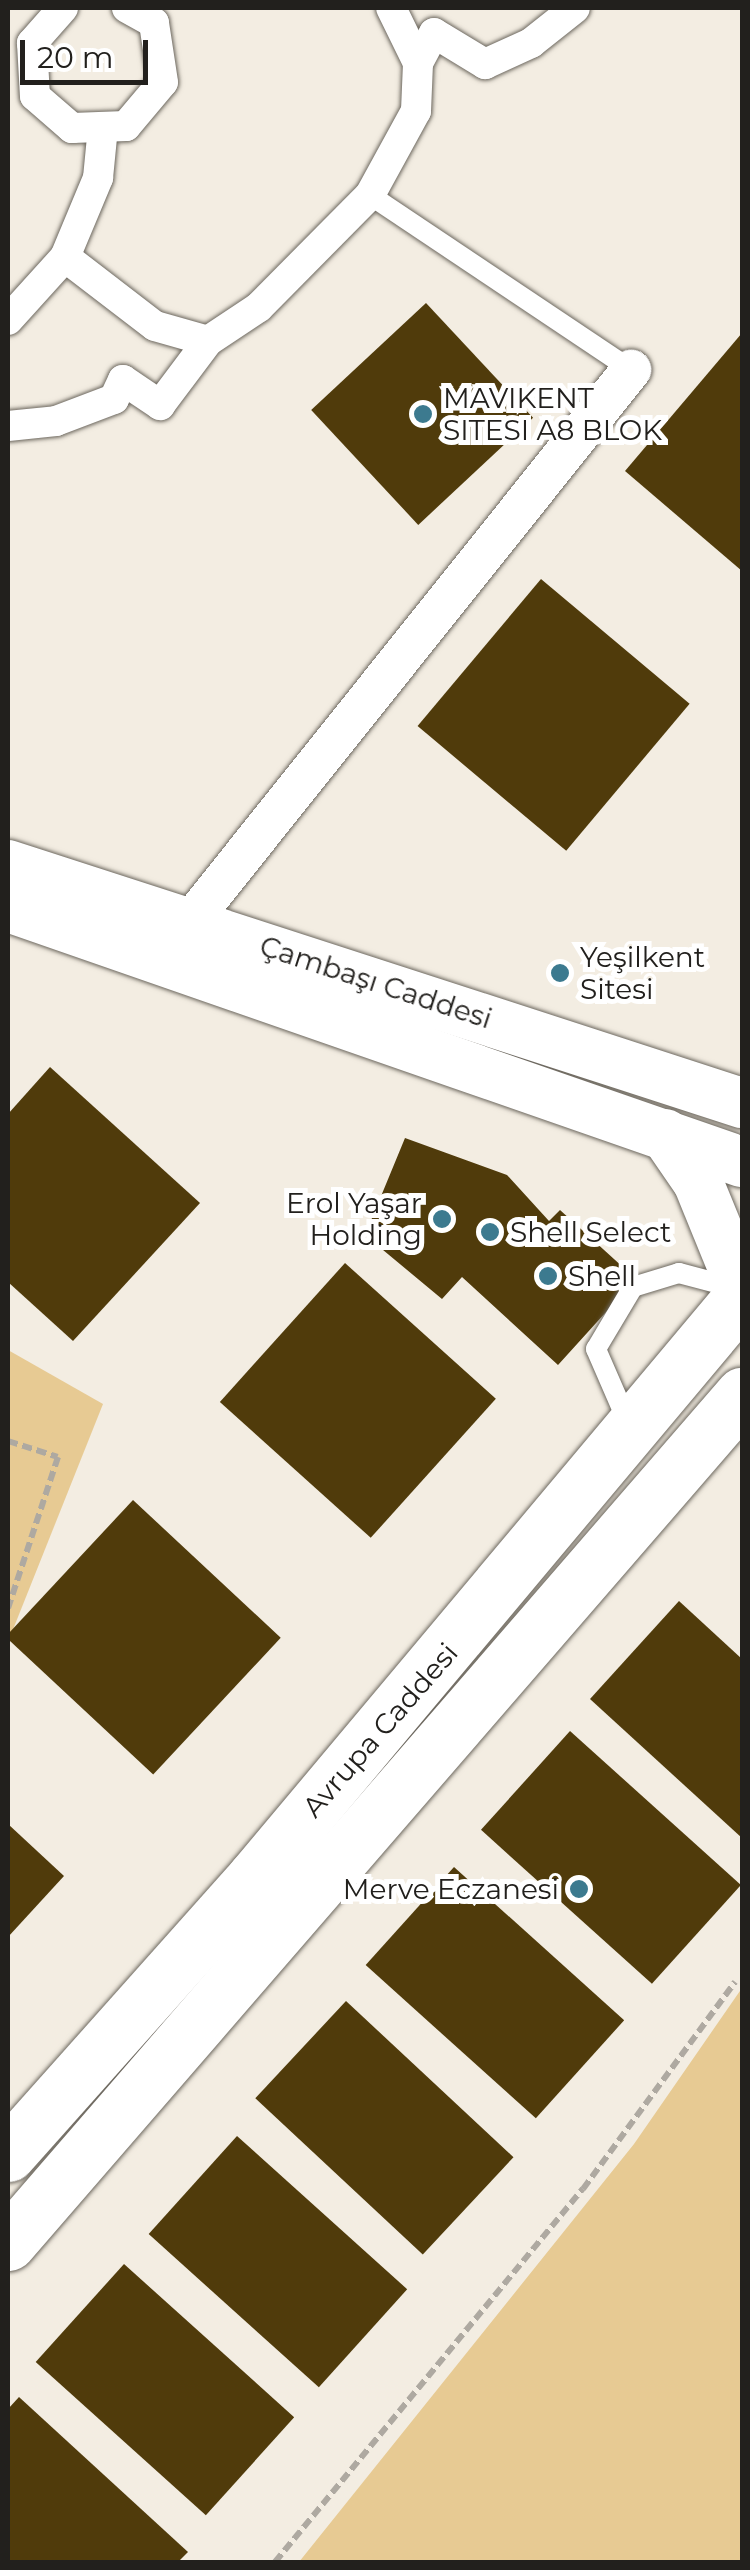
<!DOCTYPE html>
<meta charset="utf-8">
<style>
body{margin:0}
#map{position:relative;width:750px;height:2570px;overflow:hidden;background:#f3ede2;font-family:Montserrat,sans-serif}
div>[style]{position:absolute}
.green>*{inset:0;background:#e7ca93}
.building>*{inset:0;background:#503b0b;transform-origin:0 0}
.path>*{height:6px;margin-top:-3px;transform-origin:0;background:repeating-linear-gradient(90deg,#aea9a1 0 10px,transparent 0 15px)}
.roads{filter:drop-shadow(0 0 2px #6c675e) drop-shadow(0 0 2px #6c675e)}
.service>*{height:20px;margin:-10px;padding:0 10px;transform-origin:10px;border-radius:10px;background:#fff}
.pedestrian>*{height:30px;margin:-15px;padding:0 15px;transform-origin:15px;border-radius:15px;background:#fff}
.minor>*{height:40px;margin:-20px;padding:0 20px;transform-origin:20px;border-radius:20px;background:#fff}
.tertiary>*{height:50px;margin:-25px;padding:0 25px;transform-origin:25px;border-radius:25px;background:#fff}
.secondary>*{height:55px;margin:-27.5px;padding:0 27.5px;transform-origin:27.5px;border-radius:27.5px;background:#fff}
.dots>*{width:28px;height:28px;translate:-50% -50%;box-sizing:border-box;border:5px solid #fff;border-radius:50%}
span{translate:-50% -50%;white-space:nowrap;text-align:center;line-height:1.15;-webkit-text-stroke:10px #fff;paint-order:stroke}
.poi-label{font-size:28px;color:#22201d}
.left{translate:0 -50%;text-align:left}
.right{translate:-100% -50%;text-align:right}
.street-label{font-size:28px;color:#22201d}
.frame{position:absolute;inset:0;border:10px solid #22201d;pointer-events:none}
.scale{position:absolute;left:20px;top:40px;width:128px;height:45px;box-sizing:border-box;border:5px solid #22201d;border-top:0;padding-left:12px;font-size:30px;line-height:35px;white-space:nowrap;color:#22201d;-webkit-text-stroke:8px #fff;paint-order:stroke}
</style>
<div id="map">
<div class="green">
<div style="clip-path:polygon(8px 1350px,103px 1404px,8px 1642px)"></div>
<div style="clip-path:polygon(742px 1988px,742px 2562px,299px 2562px,634px 2144px)"></div>
</div>
<div class="building">
<div style="left:426px;top:303px;width:157px;height:157px;rotate:47deg"></div>
<div style="clip-path:polygon(742px 333px,742px 571px,625px 471px)"></div>
<div style="left:541px;top:579px;width:194px;height:192px;rotate:40deg"></div>
<div style="clip-path:polygon(50px 1067px,200px 1203px,73px 1341px,8px 1282px,8px 1114px)"></div>
<div style="clip-path:polygon(405px 1138px,507px 1175px,549px 1221px,560px 1210px,636px 1279px,558px 1365px,462px 1277px,442px 1299px,365px 1235px)"></div>
<div style="left:345px;top:1263px;width:203px;height:187px;rotate:42deg"></div>
<div style="left:133px;top:1500px;width:202px;height:187px;rotate:43deg"></div>
<div style="clip-path:polygon(679px 1601px,742px 1659px,742px 1838px,590px 1699px)"></div>
<div style="left:570px;top:1731px;width:230px;height:133px;rotate:42deg"></div>
<div style="clip-path:polygon(8px 1824px,64px 1876px,8px 1937px)"></div>
<div style="left:454px;top:1867px;width:229px;height:132px;rotate:42deg"></div>
<div style="left:346px;top:2001px;width:229px;height:133px;rotate:43deg"></div>
<div style="left:237px;top:2136px;width:229px;height:132px;rotate:42deg"></div>
<div style="left:124px;top:2264px;width:229px;height:132px;rotate:42deg"></div>
<div style="clip-path:polygon(19px 2397px,188px 2552px,178px 2562px,8px 2562px,8px 2409px)"></div>
</div>
<div class="path">
<div style="left:8px;top:1441px;width:52px;rotate:17.7deg"></div>
<div style="left:58px;top:1457px;width:159px;rotate:108.3deg"></div>
<div style="left:275px;top:2562px;width:484px;rotate:-50.5deg"></div>
<div style="left:583px;top:2189px;width:257px;rotate:-53.7deg"></div>
</div>
<div class="roads">
<div class="service">
<div style="left:370px;top:195px;width:314px;rotate:33.8deg"></div>
<div style="left:629px;top:1425px;width:83px;rotate:-113.5deg"></div>
<div style="left:596px;top:1349px;width:72px;rotate:-59.2deg"></div>
<div style="left:633px;top:1287px;width:48px;rotate:-16.9deg"></div>
<div style="left:679px;top:1273px;width:55px;rotate:14.8deg"></div>
</div>
<div class="pedestrian">
<div style="left:63px;top:8px;width:47px;rotate:131.5deg"></div>
<div style="left:32px;top:43px;width:53px;rotate:86.8deg"></div>
<div style="left:35px;top:96px;width:49px;rotate:40.9deg"></div>
<div style="left:72px;top:128px;width:54px;rotate:-2.1deg"></div>
<div style="left:126px;top:126px;width:57px;rotate:-49.9deg"></div>
<div style="left:163px;top:82px;width:60px;rotate:-98.7deg"></div>
<div style="left:154px;top:23px;width:31px;rotate:-151deg"></div>
<div style="left:418px;top:63px;width:34px;rotate:-62deg"></div>
<div style="left:434px;top:33px;width:60px;rotate:31.3deg"></div>
<div style="left:485px;top:64px;width:51px;rotate:-24.5deg"></div>
<div style="left:531px;top:43px;width:56px;rotate:-38.5deg"></div>
<div style="left:65px;top:257px;width:86px;rotate:-67.3deg"></div>
<div style="left:98px;top:178px;width:51px;rotate:-84.4deg"></div>
<div style="left:8px;top:320px;width:85px;rotate:-47.9deg"></div>
<div style="left:65px;top:257px;width:113px;rotate:37.5deg"></div>
<div style="left:155px;top:326px;width:55px;rotate:15.8deg"></div>
<div style="left:208px;top:341px;width:61px;rotate:-33.7deg"></div>
<div style="left:259px;top:307px;width:158px;rotate:-45.3deg"></div>
<div style="left:370px;top:195px;width:96px;rotate:-61.3deg"></div>
<div style="left:416px;top:111px;width:48px;rotate:-87.6deg"></div>
<div style="left:418px;top:63px;width:61px;rotate:-116.1deg"></div>
<div style="left:8px;top:426px;width:48px;rotate:-5.9deg"></div>
<div style="left:56px;top:421px;width:62px;rotate:-20.8deg"></div>
<div style="left:114px;top:399px;width:21px;rotate:-65deg"></div>
<div style="left:123px;top:380px;width:45px;rotate:34deg"></div>
<div style="left:160px;top:405px;width:80px;rotate:-53.1deg"></div>
</div>
<div class="minor">
<div style="left:190px;top:922px;width:707px;rotate:-51.38deg"></div>
</div>
<div class="tertiary">
<div style="left:8px;top:865px;width:772px;rotate:17.97deg"></div>
<div style="left:8px;top:907px;width:777px;rotate:19.16deg"></div>
<div style="left:665px;top:1134px;width:58px;rotate:55.5deg"></div>
<div style="left:698px;top:1182px;width:117px;rotate:67.8deg"></div>
</div>
<div class="secondary">
<div style="left:8px;top:2154px;width:370px;rotate:-48.3deg"></div>
<div style="left:254px;top:1878px;width:760px;rotate:-50.02deg"></div>
<div style="left:8px;top:2243px;width:1122px;rotate:-49.12deg"></div>
</div>
</div>
<div class="dots">
<div style="left:423px;top:414px;background:#3c7a8f"></div>
<div style="left:560px;top:973px;background:#3c7a8f"></div>
<div style="left:442px;top:1219px;background:#3c7a8f"></div>
<div style="left:490px;top:1232px;background:#3c7a8f"></div>
<div style="left:548px;top:1276px;background:#3c7a8f"></div>
<div style="left:579px;top:1889px;background:#3c7a8f"></div>
</div>
<div class="poi-label">
<span class="left" style="left:443px;top:414px">MAVIKENT<br>SITESI A8 BLOK</span>
<span class="left" style="left:580px;top:973px">Yeşilkent<br>Sitesi</span>
<span class="right" style="left:422px;top:1219px">Erol Yaşar<br>Holding</span>
<span class="left" style="left:510px;top:1232px">Shell Select</span>
<span class="left" style="left:568px;top:1276px">Shell</span>
<span class="right" style="left:559px;top:1889px">Merve Eczanesi</span>
</div>
<div class="street-label">
<span style="left:376px;top:982px;rotate:18deg">Çambaşı Caddesi</span>
<span style="left:380px;top:1730px;rotate:-49deg">Avrupa Caddesi</span>
</div>
<div class="frame"></div>
<div class="scale">20 m</div>
</div>
